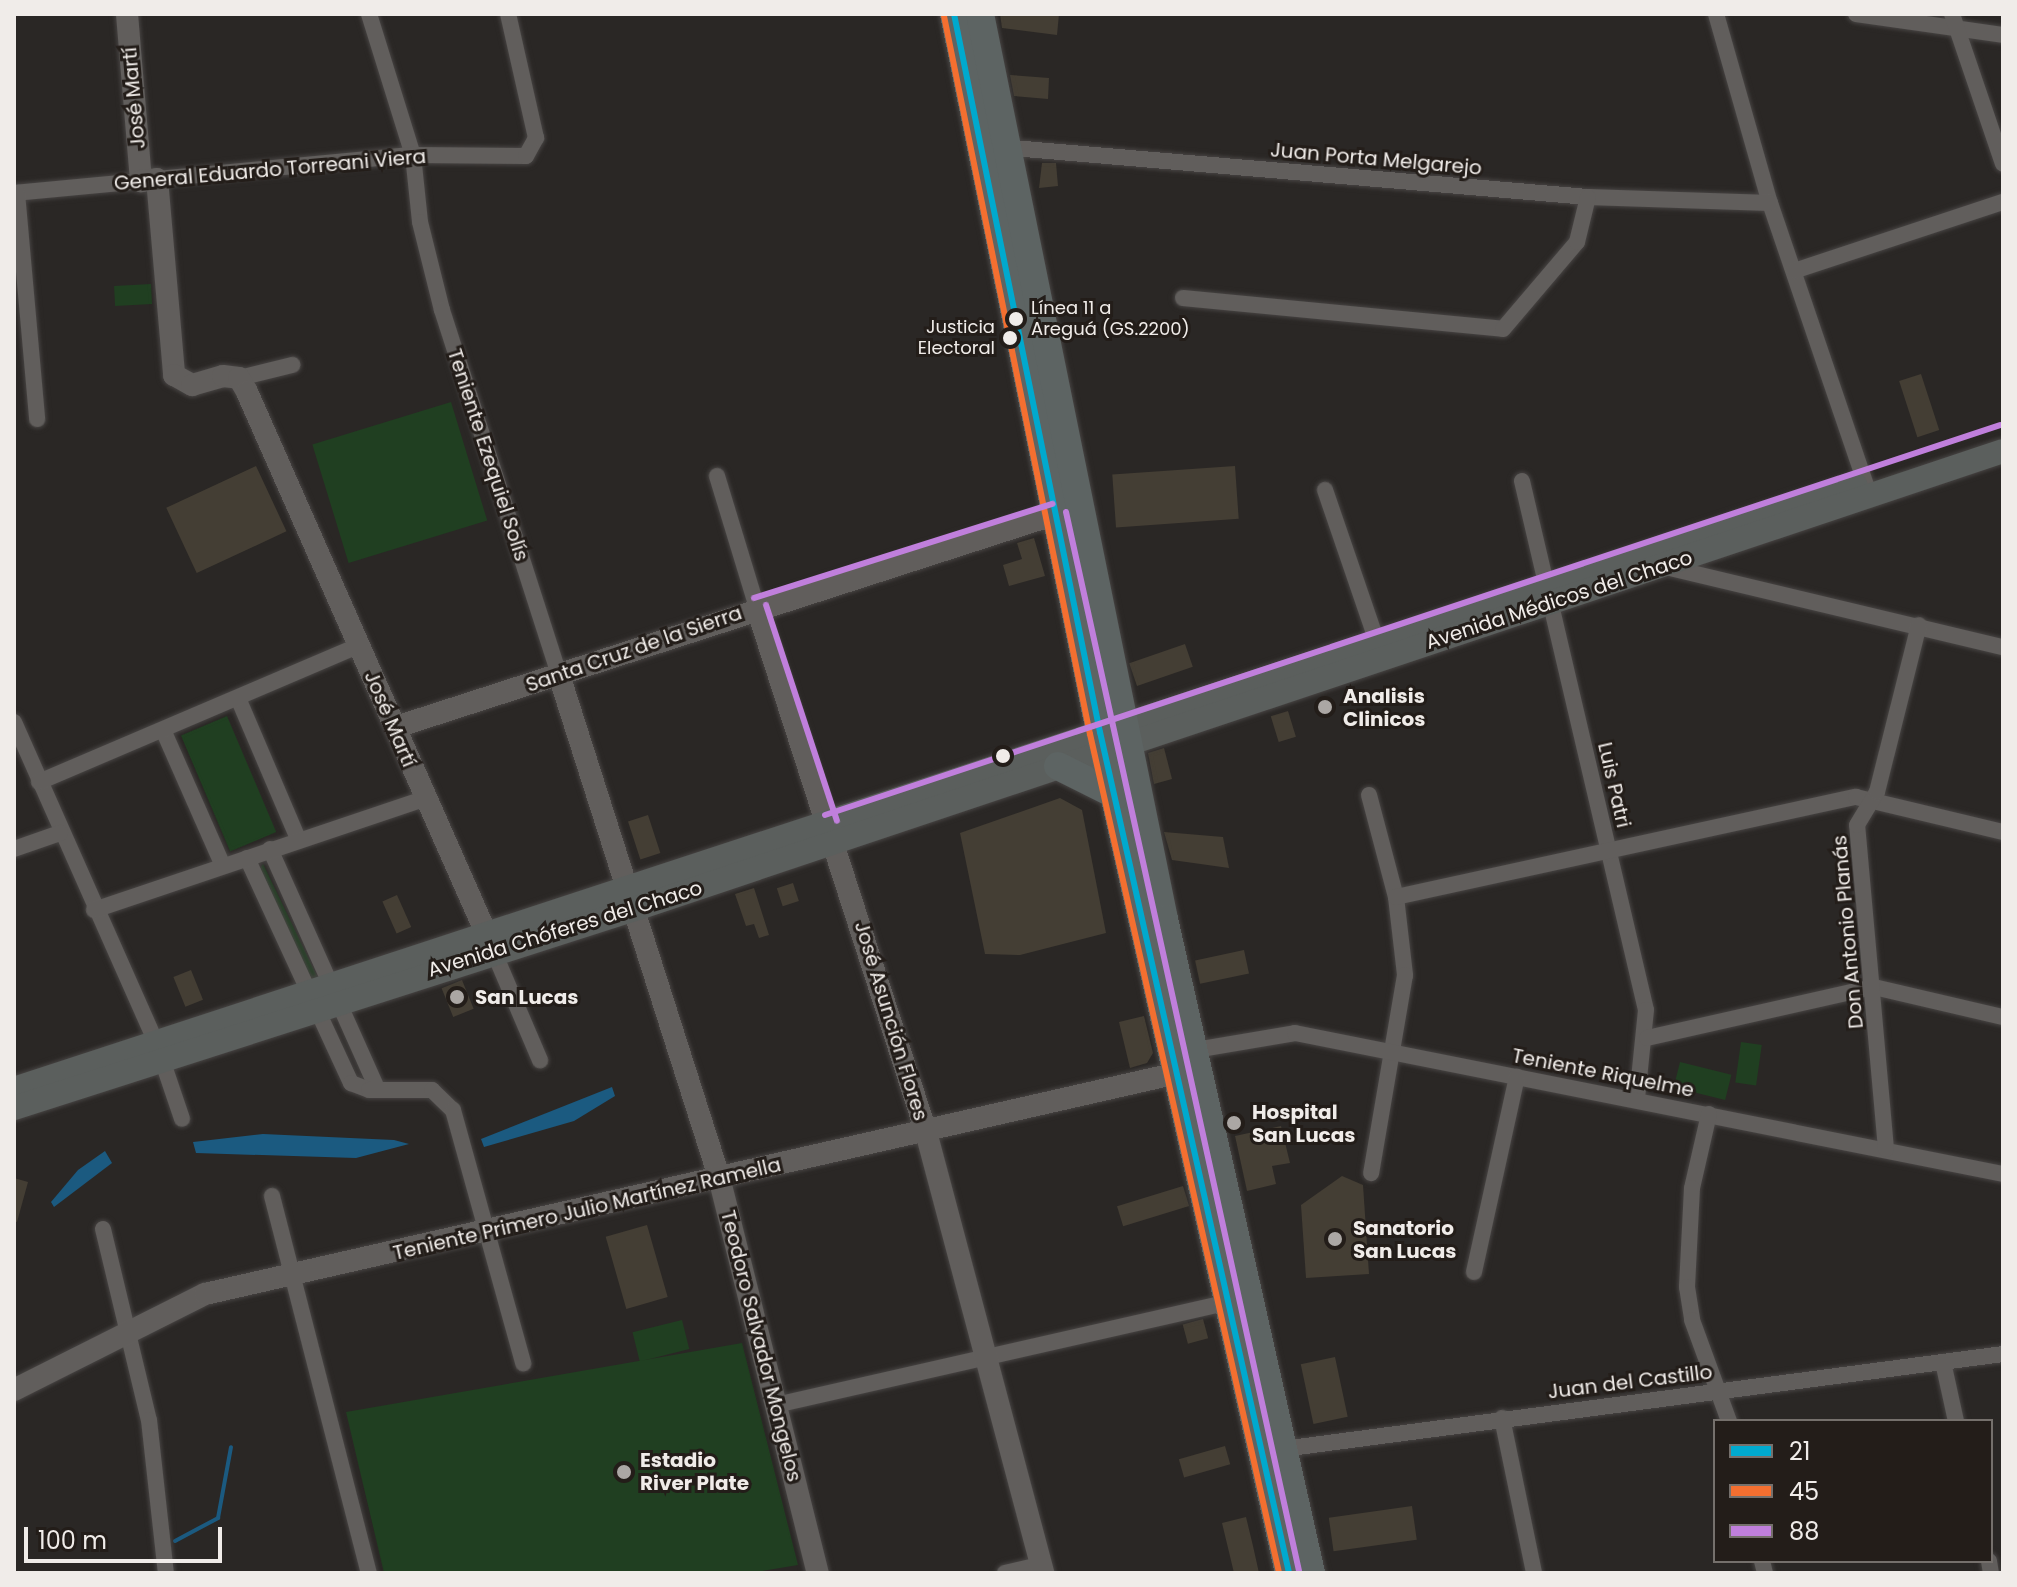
<!DOCTYPE html>
<meta charset="utf-8">
<style>
body{margin:0}
#map{position:relative;width:2017px;height:1587px;overflow:hidden;background:#2a2725;font-family:Poppins,sans-serif}
div>[style]{position:absolute}
.green>*{inset:0;background:#203f21;transform-origin:0 0}
.water>*{inset:0;background:#1b5a80}
.stream>*{height:4px;margin:-2px;padding:0 2px;transform-origin:2px;border-radius:2px;background:#1b5a80}
.building>*{inset:0;background:#443e34;transform-origin:0 0}
.roads{filter:drop-shadow(0 0 2px #474443) drop-shadow(0 0 2px #474443)}
.street>*{height:16px;margin:-8px;padding:0 8px;transform-origin:8px;border-radius:8px;background:#615e5c}
.secondary>*{height:22px;margin:-11px;padding:0 11px;transform-origin:11px;border-radius:11px;background:#615e5c}
.primary>*{height:24px;margin:-12px;padding:0 12px;transform-origin:12px;border-radius:12px;background:#5b5f5d}
.highway>*{height:28px;margin:-14px;padding:0 14px;transform-origin:14px;border-radius:14px;background:#5d6463}
.bus-1>*{height:6px;margin:-3px;padding:0 3px;transform-origin:3px;border-radius:3px;background:#00a9ce}
.bus-2>*{height:6px;margin:-3px;padding:0 3px;transform-origin:3px;border-radius:3px;background:#f46f30}
.bus-3>*{height:6px;margin:-3px;padding:0 3px;transform-origin:3px;border-radius:3px;background:#c07fdc}
.dots>*{width:22px;height:22px;translate:-50% -50%;box-sizing:border-box;border:4px solid #231d19;border-radius:50%}
span{translate:-50% -50%;white-space:nowrap;text-align:center;line-height:1.15;-webkit-text-stroke:6px #231d19;paint-order:stroke}
.bus-label{font-size:18px;color:#f0ece9}
.left{translate:0 -50%;text-align:left}
.right{translate:-100% -50%;text-align:right}
.street-label{font-size:20px;color:#f0ece9}
.poi-label{font-size:20px;color:#f0ece9;font-weight:700}
.frame{position:absolute;inset:0;border:16px solid #f0ece9;pointer-events:none}
.legend{position:absolute;left:1713px;top:1419px;width:280px;height:144px;box-sizing:border-box;background:#231d19;border:2px solid #75706c;margin:0;padding:10px 14px;list-style:none;font-size:24px;color:#f0ece9}
.legend li{display:flex;align-items:center;gap:16px;height:40px}
.legend b{width:40px;border:2px solid #75706c}
.scale{position:absolute;left:24px;top:1527px;width:198px;height:36px;box-sizing:border-box;border:4px solid #f0ece9;border-top:0;padding-left:10px;font-size:24px;line-height:28px;white-space:nowrap;color:#f0ece9;-webkit-text-stroke:6px #231d19;paint-order:stroke}
</style>
<div id="map">
<div class="green">
<div style="left:151px;top:284px;width:20px;height:37px;rotate:87deg"></div>
<div style="left:451px;top:402px;width:124px;height:145px;rotate:73deg"></div>
<div style="left:227px;top:716px;width:126px;height:50px;rotate:67deg"></div>
<div style="clip-path:polygon(263px 864px,319px 980px,312px 984px,259px 869px)"></div>
<div style="left:1741px;top:1042px;width:21px;height:41px;rotate:8deg"></div>
<div style="left:1680px;top:1062px;width:53px;height:26px;rotate:14deg"></div>
<div style="left:682px;top:1320px;width:30px;height:51px;rotate:76deg"></div>
<div style="clip-path:polygon(742px 1343px,798px 1565px,750px 1573px,384px 1573px,346px 1412px)"></div>
</div>
<div class="water">
<div style="clip-path:polygon(612px 1087px,615px 1096px,574px 1121px,484px 1147px,481px 1139px)"></div>
<div style="clip-path:polygon(263px 1134px,394px 1140px,409px 1144px,356px 1158px,196px 1153px,193px 1142px)"></div>
<div style="clip-path:polygon(105px 1151px,112px 1163px,54px 1207px,51px 1202px,78px 1170px)"></div>
</div>
<div class="stream">
<div style="left:175px;top:1541px;width:49px;rotate:-28.1deg"></div>
<div style="left:218px;top:1518px;width:72px;rotate:-79.6deg"></div>
</div>
<div class="building">
<div style="clip-path:polygon(1000px 14px,1059px 14px,1057px 35px,1002px 28px)"></div>
<div style="clip-path:polygon(1010px 75px,1049px 78px,1048px 99px,1014px 96px)"></div>
<div style="clip-path:polygon(1042px 163px,1056px 163px,1058px 186px,1039px 188px)"></div>
<div style="left:1921px;top:374px;width:59px;height:23px;rotate:72deg"></div>
<div style="left:256px;top:466px;width:72px;height:99px;rotate:65deg"></div>
<div style="left:1235px;top:466px;width:53px;height:123px;rotate:86deg"></div>
<div style="clip-path:polygon(1034px 538px,1045px 576px,1009px 586px,1003px 565px,1022px 559px,1017px 543px)"></div>
<div style="left:1185px;top:644px;width:24px;height:59px;rotate:71deg"></div>
<div style="left:1288px;top:711px;width:27px;height:18px;rotate:73deg"></div>
<div style="clip-path:polygon(1164px 748px,1172px 779px,1154px 784px,1148px 753px)"></div>
<div style="clip-path:polygon(1060px 798px,1082px 810px,1106px 933px,1020px 955px,985px 954px,960px 833px)"></div>
<div style="left:648px;top:815px;width:40px;height:21px;rotate:72deg"></div>
<div style="clip-path:polygon(1164px 832px,1223px 837px,1229px 868px,1172px 860px)"></div>
<div style="left:793px;top:883px;width:19px;height:17px;rotate:72deg"></div>
<div style="clip-path:polygon(754px 888px,769px 935px,759px 938px,754px 924px,746px 926px,735px 894px)"></div>
<div style="left:397px;top:895px;width:35px;height:16px;rotate:66deg"></div>
<div style="left:1244px;top:950px;width:24px;height:50px;rotate:78deg"></div>
<div style="left:191px;top:970px;width:32px;height:19px;rotate:68deg"></div>
<div style="left:462px;top:980px;width:31px;height:22px;rotate:68deg"></div>
<div style="clip-path:polygon(1144px 1016px,1153px 1053px,1147px 1063px,1130px 1068px,1119px 1022px)"></div>
<div style="clip-path:polygon(1281px 1126px,1290px 1163px,1272px 1166px,1276px 1184px,1247px 1191px,1235px 1136px)"></div>
<div style="clip-path:polygon(1342px 1176px,1363px 1185px,1369px 1274px,1306px 1278px,1301px 1205px)"></div>
<div style="clip-path:polygon(14px 1178px,28px 1182px,17px 1222px,14px 1221px)"></div>
<div style="left:1183px;top:1186px;width:21px;height:69px;rotate:73deg"></div>
<div style="left:647px;top:1225px;width:75px;height:43px;rotate:74deg"></div>
<div style="left:1203px;top:1319px;width:20px;height:21px;rotate:75deg"></div>
<div style="left:1335px;top:1357px;width:61px;height:35px;rotate:78deg"></div>
<div style="left:1225px;top:1446px;width:19px;height:48px;rotate:74deg"></div>
<div style="left:1412px;top:1506px;width:34px;height:84px;rotate:82deg"></div>
<div style="clip-path:polygon(1246px 1517px,1253px 1546px,1259px 1573px,1234px 1573px,1229px 1552px,1222px 1523px)"></div>
</div>
<div class="roads">
<div class="street">
<div style="left:369px;top:14px;width:148px;rotate:72.7deg"></div>
<div style="left:413px;top:155px;width:67px;rotate:84deg"></div>
<div style="left:420px;top:222px;width:91px;rotate:76deg"></div>
<div style="left:442px;top:310px;width:383px;rotate:72.2deg"></div>
<div style="left:1716px;top:14px;width:197px;rotate:74.1deg"></div>
<div style="left:1770px;top:203px;width:310px;rotate:71.2deg"></div>
<div style="left:1856px;top:14px;width:148px;rotate:8.1deg"></div>
<div style="left:1952px;top:14px;width:158px;rotate:71.2deg"></div>
<div style="left:1001px;top:147px;width:589px;rotate:4.87deg"></div>
<div style="left:1588px;top:197px;width:182px;rotate:1.9deg"></div>
<div style="left:157px;top:179px;width:257px;rotate:-5.4deg"></div>
<div style="left:413px;top:155px;width:113px;rotate:0.5deg"></div>
<div style="left:526px;top:156px;width:21px;rotate:-61deg"></div>
<div style="left:536px;top:138px;width:127px;rotate:-102.7deg"></div>
<div style="left:14px;top:193px;width:128px;rotate:-5.4deg"></div>
<div style="left:17px;top:193px;width:227px;rotate:84.9deg"></div>
<div style="left:1794px;top:271px;width:220px;rotate:-18.3deg"></div>
<div style="left:1183px;top:298px;width:321px;rotate:5.5deg"></div>
<div style="left:1503px;top:329px;width:114px;rotate:-49.6deg"></div>
<div style="left:1577px;top:242px;width:46px;rotate:-76.3deg"></div>
<div style="left:239px;top:378px;width:55px;rotate:-13.8deg"></div>
<div style="left:717px;top:476px;width:138px;rotate:73.1deg"></div>
<div style="left:1522px;top:481px;width:543px;rotate:76.81deg"></div>
<div style="left:1646px;top:1010px;width:89px;rotate:95.8deg"></div>
<div style="left:1325px;top:490px;width:170px;rotate:71.1deg"></div>
<div style="left:1662px;top:566px;width:350px;rotate:13.4deg"></div>
<div style="left:238px;top:698px;width:155px;rotate:66.9deg"></div>
<div style="left:14px;top:722px;width:350px;rotate:66.1deg"></div>
<div style="left:156px;top:1042px;width:81px;rotate:71.3deg"></div>
<div style="left:164px;top:732px;width:146px;rotate:66.2deg"></div>
<div style="left:39px;top:782px;width:347px;rotate:-23.1deg"></div>
<div style="left:1369px;top:795px;width:106px;rotate:75.2deg"></div>
<div style="left:1396px;top:897px;width:79px;rotate:83.4deg"></div>
<div style="left:1405px;top:975px;width:201px;rotate:99.7deg"></div>
<div style="left:14px;top:849px;width:49px;rotate:-19.2deg"></div>
<div style="left:270px;top:849px;width:264px;rotate:65.9deg"></div>
<div style="left:247px;top:858px;width:248px;rotate:65.2deg"></div>
<div style="left:351px;top:1083px;width:19px;rotate:21deg"></div>
<div style="left:369px;top:1090px;width:63px"></div>
<div style="left:432px;top:1090px;width:29px;rotate:44deg"></div>
<div style="left:453px;top:1110px;width:263px;rotate:74.5deg"></div>
<div style="left:1396px;top:897px;width:471px;rotate:-12.3deg"></div>
<div style="left:1856px;top:797px;width:151px;rotate:13.4deg"></div>
<div style="left:94px;top:910px;width:348px;rotate:-18.6deg"></div>
<div style="left:493px;top:950px;width:120px;rotate:66.9deg"></div>
<div style="left:1647px;top:1038px;width:233px;rotate:-12.7deg"></div>
<div style="left:1874px;top:987px;width:132px;rotate:13.1deg"></div>
<div style="left:1195px;top:1050px;width:101px;rotate:-9.6deg"></div>
<div style="left:1295px;top:1033px;width:722px;rotate:11.26deg"></div>
<div style="left:1709px;top:1114px;width:76px;rotate:102.9deg"></div>
<div style="left:1692px;top:1188px;width:99px;rotate:92.9deg"></div>
<div style="left:1687px;top:1287px;width:33px;rotate:81deg"></div>
<div style="left:1692px;top:1320px;width:108px;rotate:69.9deg"></div>
<div style="left:1886px;top:1149px;width:325px;rotate:-95.1deg"></div>
<div style="left:1857px;top:825px;width:39px;rotate:-59deg"></div>
<div style="left:1877px;top:792px;width:172px;rotate:-75.9deg"></div>
<div style="left:272px;top:1196px;width:389px;rotate:75.6deg"></div>
<div style="left:103px;top:1229px;width:196px;rotate:76.5deg"></div>
<div style="left:149px;top:1420px;width:154px;rotate:83.7deg"></div>
<div style="left:1474px;top:1272px;width:200px;rotate:-77.6deg"></div>
<div style="left:1943px;top:1362px;width:60px;rotate:77.6deg"></div>
<div style="left:776px;top:1405px;width:470px;rotate:-12.8deg"></div>
<div style="left:1502px;top:1418px;width:158px;rotate:78.3deg"></div>
<div style="left:1275px;top:1450px;width:734px;rotate:-7.51deg"></div>
<div style="left:1762px;top:1561px;width:12px;rotate:76deg"></div>
<div style="left:1989px;top:1561px;width:12px;rotate:81deg"></div>
<div style="left:1005px;top:1573px;width:37px;rotate:-13deg"></div>
</div>
<div class="secondary">
<div style="left:127px;top:14px;width:168px;rotate:85.2deg"></div>
<div style="left:141px;top:181px;width:16px;rotate:-7deg"></div>
<div style="left:157px;top:179px;width:197px;rotate:85deg"></div>
<div style="left:174px;top:375px;width:21px;rotate:29deg"></div>
<div style="left:192px;top:385px;width:32px;rotate:-16deg"></div>
<div style="left:223px;top:376px;width:16px;rotate:7deg"></div>
<div style="left:239px;top:378px;width:16px;rotate:60deg"></div>
<div style="left:247px;top:392px;width:609px;rotate:66.17deg"></div>
<div style="left:757px;top:608px;width:551px;rotate:72.12deg"></div>
<div style="left:926px;top:1132px;width:456px;rotate:75.1deg"></div>
<div style="left:559px;top:675px;width:527px;rotate:72.32deg"></div>
<div style="left:719px;top:1177px;width:408px;rotate:76deg"></div>
<div style="left:396px;top:727px;width:694px;rotate:-17.89deg"></div>
<div style="left:14px;top:1390px;width:214px;rotate:-26.7deg"></div>
<div style="left:205px;top:1294px;width:998px;rotate:-12.8deg"></div>
</div>
<div class="primary">
<div style="left:14px;top:1089px;width:1938px;rotate:-18.16deg"></div>
<div style="left:14px;top:1108px;width:655px;rotate:-17.77deg"></div>
<div style="left:638px;top:908px;width:1439px;rotate:-18.51deg"></div>
</div>
<div class="highway">
<div style="left:954px;top:14px;width:733px;rotate:78.51deg"></div>
<div style="left:1100px;top:732px;width:862px;rotate:77.33deg"></div>
<div style="left:980px;top:14px;width:924px;rotate:78.51deg"></div>
<div style="left:1164px;top:919px;width:670px;rotate:77.33deg"></div>
<div style="left:1058px;top:766px;width:65px;rotate:26.6deg"></div>
</div>
</div>
<div class="bus-1">
<div style="left:954px;top:14px;width:733px;rotate:78.51deg"></div>
<div style="left:1100px;top:732px;width:862px;rotate:77.33deg"></div>
</div>
<div class="bus-2">
<div style="left:944px;top:16px;width:733px;rotate:78.51deg"></div>
<div style="left:1090px;top:734px;width:860px;rotate:77.3deg"></div>
</div>
<div class="bus-3">
<div style="left:1066px;top:512px;width:1084px;rotate:77.59deg"></div>
<div style="left:754px;top:598px;width:313px;rotate:-17.5deg"></div>
<div style="left:766px;top:605px;width:227px;rotate:71.8deg"></div>
<div style="left:825px;top:815px;width:1238px;rotate:-18.36deg"></div>
</div>
<div class="dots">
<div style="left:1016px;top:319px;background:#f0ece9"></div>
<div style="left:1010px;top:338px;background:#f0ece9"></div>
<div style="left:1325px;top:707px;background:#aba7a4"></div>
<div style="left:1003px;top:756px;background:#f0ece9"></div>
<div style="left:457px;top:997px;background:#aba7a4"></div>
<div style="left:1234px;top:1123px;background:#aba7a4"></div>
<div style="left:1335px;top:1239px;background:#aba7a4"></div>
<div style="left:624px;top:1472px;background:#aba7a4"></div>
</div>
<div class="bus-label">
<span class="left" style="left:1031px;top:319px">Línea 11 a<br>Areguá (GS.2200)</span>
<span class="right" style="left:995px;top:338px">Justicia<br>Electoral</span>
</div>
<div class="street-label">
<span style="left:134px;top:98px;rotate:-95deg">José Martí</span>
<span style="left:1376px;top:159px;rotate:5deg">Juan Porta Melgarejo</span>
<span style="left:270px;top:170px;rotate:-5deg">General Eduardo Torreani Viera</span>
<span style="left:488px;top:455px;rotate:72deg">Teniente Ezequiel Solís</span>
<span style="left:1559px;top:600px;rotate:-18deg">Avenida Médicos del Chaco</span>
<span style="left:634px;top:649px;rotate:-19deg">Santa Cruz de la Sierra</span>
<span style="left:390px;top:719px;rotate:67deg">José Martí</span>
<span style="left:1614px;top:785px;rotate:77deg">Luis Patri</span>
<span style="left:565px;top:929px;rotate:-17deg">Avenida Chóferes del Chaco</span>
<span style="left:1848px;top:932px;rotate:-95deg">Don Antonio Planás</span>
<span style="left:891px;top:1021px;rotate:73deg">José Asunción Flores</span>
<span style="left:1603px;top:1073px;rotate:11deg">Teniente Riquelme</span>
<span style="left:587px;top:1209px;rotate:-13deg">Teniente Primero Julio Martínez Ramella</span>
<span style="left:761px;top:1346px;rotate:76deg">Teodoro Salvador Mongelos</span>
<span style="left:1630px;top:1382px;rotate:-7deg">Juan del Castillo</span>
</div>
<div class="poi-label">
<span class="left" style="left:1343px;top:708px">Analisis<br>Clinicos</span>
<span class="left" style="left:475px;top:997px">San Lucas</span>
<span class="left" style="left:1252px;top:1124px">Hospital<br>San Lucas</span>
<span class="left" style="left:1353px;top:1240px">Sanatorio<br>San Lucas</span>
<span class="left" style="left:640px;top:1472px">Estadio<br>River Plate</span>
</div>
<div class="frame"></div>
<ul class="legend">
<li><b style="height:10px;background:#00a9ce"></b>21</li>
<li><b style="height:10px;background:#f46f30"></b>45</li>
<li><b style="height:10px;background:#c07fdc"></b>88</li>
</ul>
<div class="scale">100 m</div>
</div>
